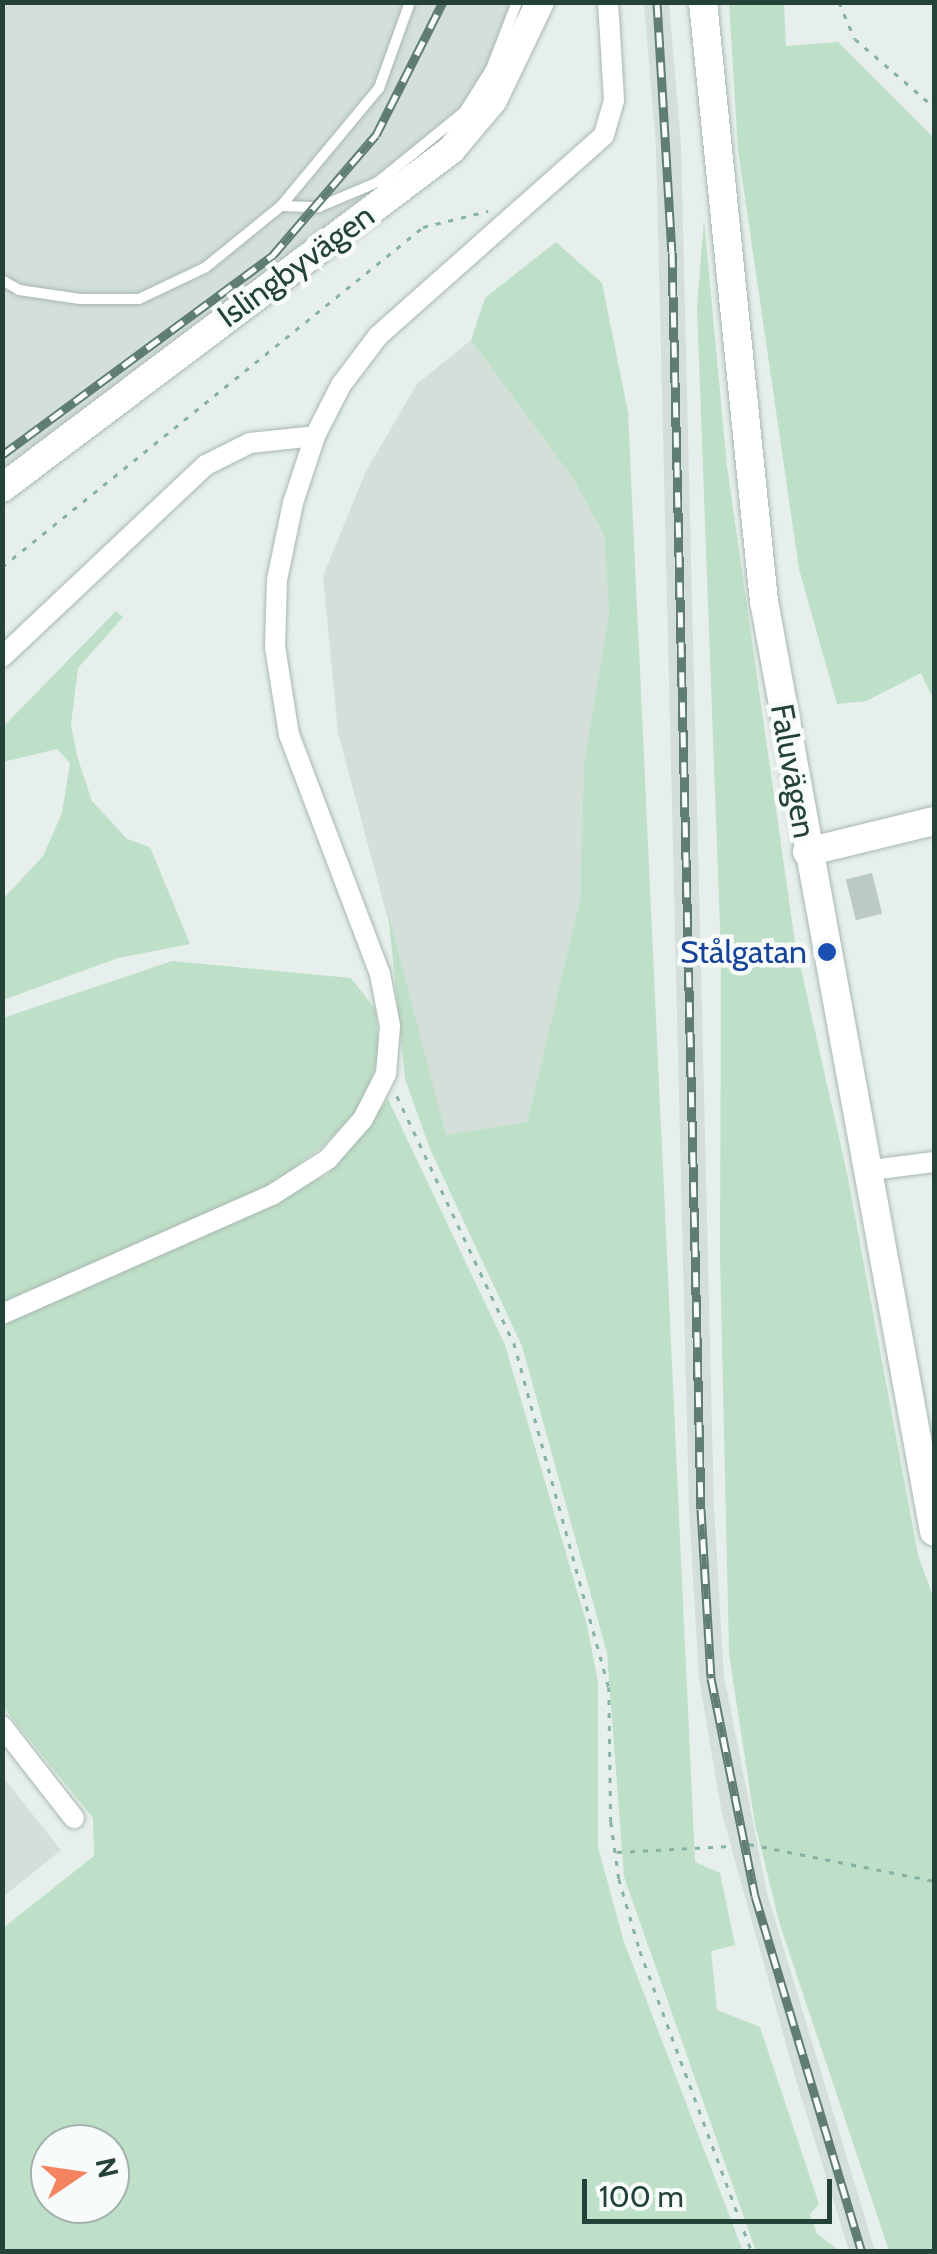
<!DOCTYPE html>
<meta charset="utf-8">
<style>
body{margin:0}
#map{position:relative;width:937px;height:2254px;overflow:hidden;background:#e6efeb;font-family:Cabin,sans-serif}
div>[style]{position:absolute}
.built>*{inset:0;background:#d4dfda}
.green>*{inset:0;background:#bfe0c8}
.building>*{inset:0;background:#bbcac4;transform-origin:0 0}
.path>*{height:2.5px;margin-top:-1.25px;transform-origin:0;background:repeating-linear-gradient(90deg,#86b3a5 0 5px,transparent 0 13px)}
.roads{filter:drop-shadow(0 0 2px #a8b8b2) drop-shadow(0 0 2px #a8b8b2)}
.lane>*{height:10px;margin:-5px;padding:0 5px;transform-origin:5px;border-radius:5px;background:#fff}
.street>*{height:20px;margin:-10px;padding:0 10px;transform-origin:10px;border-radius:10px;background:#fff}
.secondary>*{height:28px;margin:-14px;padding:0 14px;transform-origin:14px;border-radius:14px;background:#fff}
.rail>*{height:9px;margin-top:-4.5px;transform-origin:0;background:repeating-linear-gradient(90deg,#f7fbf9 0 15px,#5f7d75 0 30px);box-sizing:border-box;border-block:2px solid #5f7d75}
.dots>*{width:28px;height:28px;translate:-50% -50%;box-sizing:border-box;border:5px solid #f7fbf9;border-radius:50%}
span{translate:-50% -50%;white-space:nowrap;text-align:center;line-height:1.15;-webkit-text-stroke:9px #f7fbf9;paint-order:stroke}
.street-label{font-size:32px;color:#24423a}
.transit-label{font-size:32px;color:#164399}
.right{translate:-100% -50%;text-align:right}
.frame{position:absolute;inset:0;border:5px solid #24423a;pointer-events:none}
.north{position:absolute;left:30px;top:2124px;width:100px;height:100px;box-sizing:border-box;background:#f7fbf9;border:2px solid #a3b1ad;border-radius:50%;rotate:77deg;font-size:28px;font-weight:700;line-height:40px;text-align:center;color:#24423a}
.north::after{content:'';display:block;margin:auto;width:35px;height:45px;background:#f4845f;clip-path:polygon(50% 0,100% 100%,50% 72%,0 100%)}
.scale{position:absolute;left:582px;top:2179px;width:250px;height:45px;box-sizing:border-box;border:5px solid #24423a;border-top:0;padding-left:12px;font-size:30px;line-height:35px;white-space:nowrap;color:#24423a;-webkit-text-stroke:8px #f7fbf9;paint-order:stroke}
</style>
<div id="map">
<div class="built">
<div style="clip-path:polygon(3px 3px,524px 3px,469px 106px,441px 139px,3px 468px)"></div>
<div style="clip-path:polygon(644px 3px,669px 3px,681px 145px,714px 1508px,724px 1676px,767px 1893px,875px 2251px,849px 2251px,796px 2080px,722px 1814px,699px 1679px,689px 1509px,656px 146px)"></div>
<div style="clip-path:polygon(471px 340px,574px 480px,604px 536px,609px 613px,584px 762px,580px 899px,527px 1122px,446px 1136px,338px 733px,323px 576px,366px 471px,417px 384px)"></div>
<div style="clip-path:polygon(2px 1776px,61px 1850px,3px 1897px,2px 1897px)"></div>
</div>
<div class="green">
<div style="clip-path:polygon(729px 3px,784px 3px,786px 46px,838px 42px,934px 138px,934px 701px,921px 673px,866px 701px,837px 704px,799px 569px,738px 150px)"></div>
<div style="clip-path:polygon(704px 220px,727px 466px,795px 942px,847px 1173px,918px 1555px,934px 1599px,934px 2251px,889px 2251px,780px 1925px,755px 1824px,729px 1654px,720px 1256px,721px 954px,697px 307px)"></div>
<div style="clip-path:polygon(556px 242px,602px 283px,628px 412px,695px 1862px,720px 1873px,735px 1945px,711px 1951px,717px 2010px,760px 2027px,819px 2204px,810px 2214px,817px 2234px,840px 2251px,756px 2251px,753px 2243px,624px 1877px,607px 1653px,522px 1346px,430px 1149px,405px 1079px,388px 912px,446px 1135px,527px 1122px,580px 899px,584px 762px,609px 613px,604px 536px,574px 480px,471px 340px,485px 298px)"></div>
<div style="clip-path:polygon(116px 611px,123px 617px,78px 668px,71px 724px,77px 756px,92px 801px,127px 839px,150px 847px,190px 944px,118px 958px,3px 1000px,3px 899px,43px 856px,62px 813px,70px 763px,57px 749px,3px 762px,3px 727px)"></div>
<div style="clip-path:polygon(172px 961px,351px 978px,376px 1010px,379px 1056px,362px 1106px,323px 1146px,266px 1188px,3px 1306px,3px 1018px)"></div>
<div style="clip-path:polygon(evenodd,388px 1099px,505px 1345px,587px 1625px,598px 1682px,598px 1847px,624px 1942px,743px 2251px,3px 2251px,3px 1928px,94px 1856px,93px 1818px,3px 1707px,2px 1324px,327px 1175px,388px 1099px,50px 2144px,110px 2144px,110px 2204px,50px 2204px,50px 2144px)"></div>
</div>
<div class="building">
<div style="left:872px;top:873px;width:42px;height:27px;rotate:76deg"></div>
</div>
<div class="path">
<div style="left:839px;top:2px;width:40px;rotate:66.6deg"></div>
<div style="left:855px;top:39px;width:104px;rotate:40.7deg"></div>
<div style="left:2px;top:567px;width:541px;rotate:-38.92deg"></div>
<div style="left:423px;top:227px;width:67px;rotate:-13.8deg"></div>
<div style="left:397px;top:1096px;width:273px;rotate:64.7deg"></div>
<div style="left:514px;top:1343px;width:357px;rotate:74.6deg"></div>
<div style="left:609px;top:1687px;width:135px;rotate:89.2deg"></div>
<div style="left:611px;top:1822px;width:58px;rotate:82deg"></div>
<div style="left:619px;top:1879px;width:75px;rotate:73.7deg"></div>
<div style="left:640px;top:1951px;width:321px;rotate:69.6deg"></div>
<div style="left:749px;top:1844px;width:189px;rotate:11.3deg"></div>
<div style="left:617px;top:1852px;width:114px;rotate:-3deg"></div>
</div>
<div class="roads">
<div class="lane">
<div style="left:281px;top:206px;width:38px;rotate:2deg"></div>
<div style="left:319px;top:207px;width:64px;rotate:-23deg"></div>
<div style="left:378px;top:182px;width:111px;rotate:-39.1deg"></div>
<div style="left:464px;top:112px;width:51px;rotate:-57.9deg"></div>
<div style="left:491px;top:69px;width:72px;rotate:-68.8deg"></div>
<div style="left:2px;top:280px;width:20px;rotate:30deg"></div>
<div style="left:19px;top:290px;width:62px;rotate:8.4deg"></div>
<div style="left:80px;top:299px;width:59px"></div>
<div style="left:139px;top:299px;width:74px;rotate:-25.5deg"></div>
<div style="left:206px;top:267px;width:97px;rotate:-39.1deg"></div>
<div style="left:281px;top:206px;width:153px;rotate:-50.3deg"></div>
<div style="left:379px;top:88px;width:91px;rotate:-70.2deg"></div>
</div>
<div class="street">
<div style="left:2px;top:657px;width:280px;rotate:-43.3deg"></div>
<div style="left:206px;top:465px;width:49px;rotate:-26.6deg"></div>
<div style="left:250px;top:443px;width:65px;rotate:-6.1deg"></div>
<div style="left:872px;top:1170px;width:63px;rotate:-7.4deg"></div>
<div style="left:2px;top:1314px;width:295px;rotate:-23.8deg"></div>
<div style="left:272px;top:1195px;width:67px;rotate:-32.7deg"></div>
<div style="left:328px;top:1159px;width:53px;rotate:-48.8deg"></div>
<div style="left:363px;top:1119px;width:51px;rotate:-62.9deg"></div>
<div style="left:386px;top:1074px;width:48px;rotate:-85.2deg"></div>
<div style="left:390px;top:1026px;width:53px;rotate:-100.9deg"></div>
<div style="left:380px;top:974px;width:256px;rotate:-110.8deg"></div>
<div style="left:289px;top:735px;width:89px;rotate:-99deg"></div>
<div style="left:275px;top:647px;width:67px;rotate:-88.3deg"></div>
<div style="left:277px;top:580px;width:79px;rotate:-78.3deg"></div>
<div style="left:293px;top:503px;width:71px;rotate:-71.8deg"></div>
<div style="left:315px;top:436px;width:57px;rotate:-63deg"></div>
<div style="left:341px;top:385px;width:61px;rotate:-52.9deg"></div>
<div style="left:378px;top:336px;width:302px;rotate:-41.6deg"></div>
<div style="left:604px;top:135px;width:36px;rotate:-74deg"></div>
<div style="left:614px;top:100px;width:98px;rotate:-93.5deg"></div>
<div style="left:2px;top:1726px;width:117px;rotate:52deg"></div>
</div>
<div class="secondary">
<div style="left:703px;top:2px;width:602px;rotate:84.19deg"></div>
<div style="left:764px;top:601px;width:946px;rotate:79.65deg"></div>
<div style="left:2px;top:488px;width:562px;rotate:-36.97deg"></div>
<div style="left:451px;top:150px;width:65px;rotate:-50deg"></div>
<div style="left:493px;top:100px;width:109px;rotate:-64.4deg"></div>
<div style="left:807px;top:852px;width:131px;rotate:-13.7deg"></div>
</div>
</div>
<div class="rail">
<div style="left:657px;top:2px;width:250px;rotate:86.6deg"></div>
<div style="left:672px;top:252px;width:1257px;rotate:88.68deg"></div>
<div style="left:701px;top:1509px;width:169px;rotate:86.6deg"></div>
<div style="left:711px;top:1678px;width:222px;rotate:78.6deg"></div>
<div style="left:755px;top:1896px;width:372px;rotate:73.3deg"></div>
<div style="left:2px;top:455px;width:337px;rotate:-36.4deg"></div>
<div style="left:273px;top:255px;width:158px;rotate:-49.4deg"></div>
<div style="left:376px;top:135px;width:149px;rotate:-63.3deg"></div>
</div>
<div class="dots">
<div style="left:827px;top:952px;background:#1a4fb4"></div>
</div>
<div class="street-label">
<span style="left:296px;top:266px;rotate:-36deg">Islingbyvägen</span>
<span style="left:793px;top:771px;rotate:80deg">Faluvägen</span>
</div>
<div class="transit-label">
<span class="right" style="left:807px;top:952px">Stålgatan</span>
</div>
<div class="frame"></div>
<div class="north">N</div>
<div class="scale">100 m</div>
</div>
